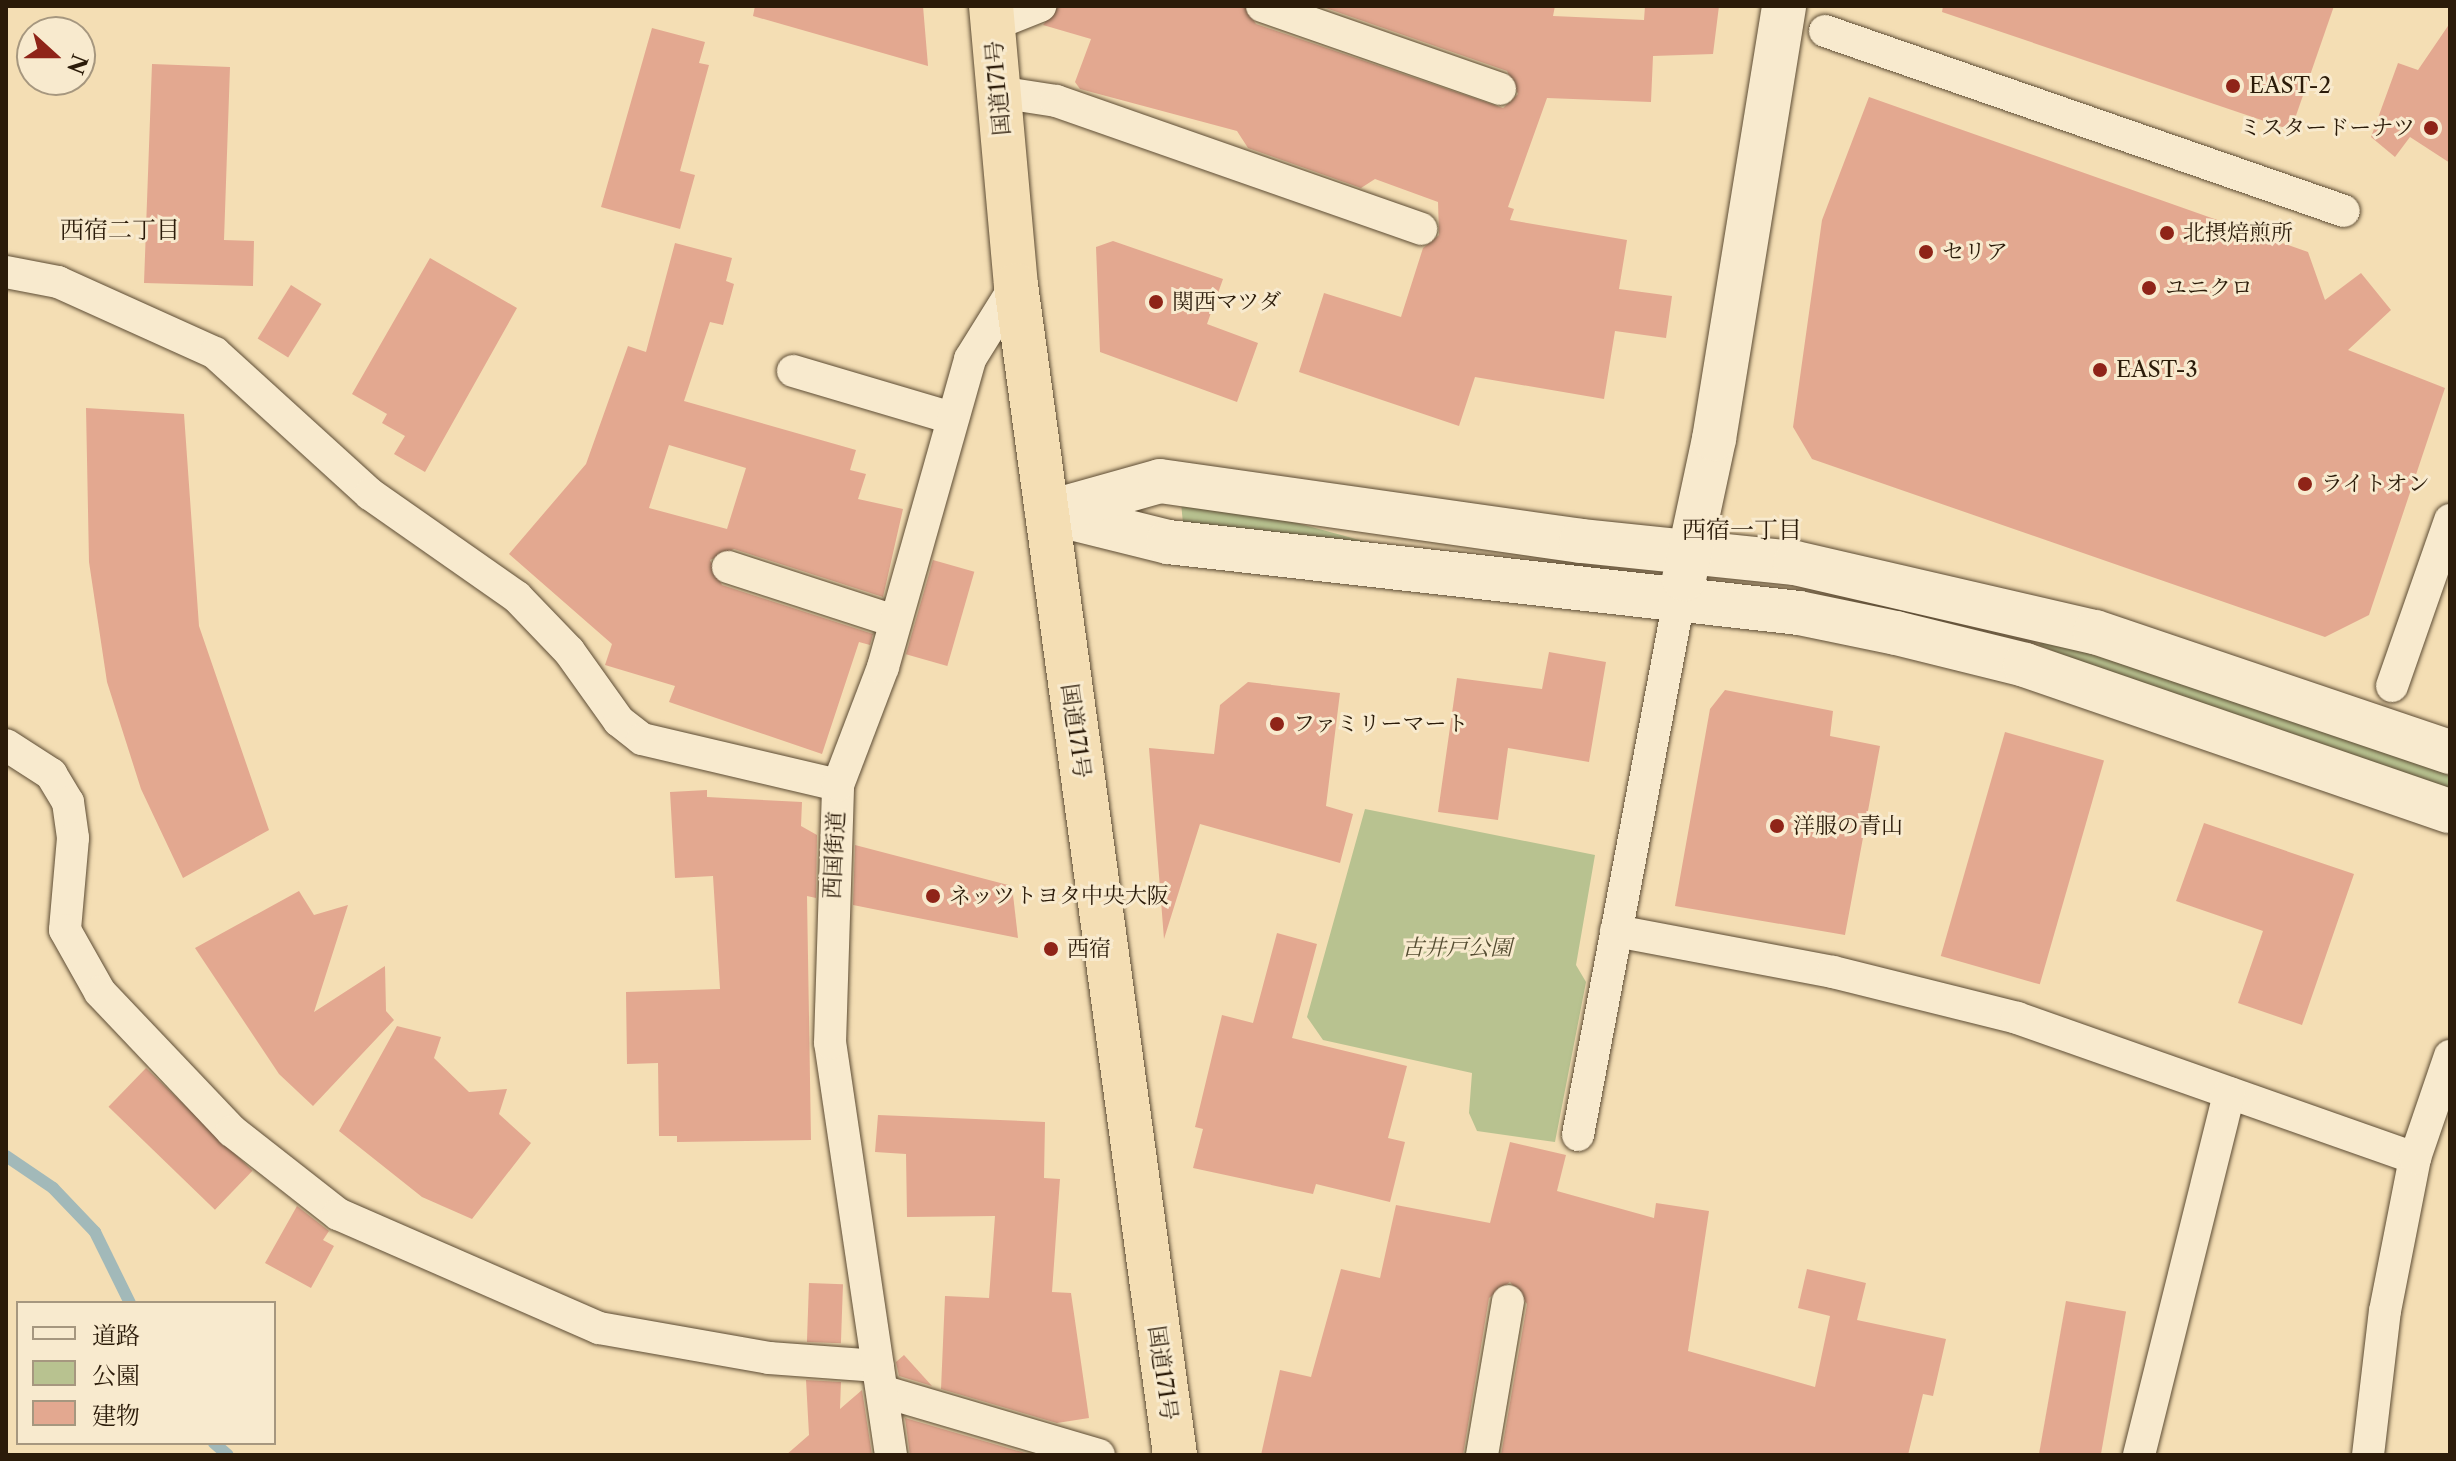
<!DOCTYPE html>
<meta charset="utf-8">
<style>
body{margin:0}
#map{position:relative;width:2456px;height:1461px;overflow:hidden;background:#f4deb4;font-family:"Libre Caslon Text","Noto Serif JP",serif}
div>[style]{position:absolute}
.green>*{inset:0;background:#b8c290}
.stream>*{height:12px;margin:-6px;padding:0 6px;transform-origin:6px;border-radius:6px;background:#a2b9b9}
.building>*{inset:0;background:#e3a890;transform-origin:0 0}
.roads{filter:drop-shadow(0 0 2px #5d4c34) drop-shadow(0 0 2px #5d4c34)}
.street>*{height:32px;margin:-16px;padding:0 16px;transform-origin:16px;border-radius:16px;background:#f8eace}
.secondary>*{height:44px;margin:-22px;padding:0 22px;transform-origin:22px;border-radius:22px;background:#f8eace}
.highway>*{height:44px;margin:-22px;padding:0 22px;transform-origin:22px;border-radius:22px;background:#f4deb4}
.dots>*{width:22px;height:22px;translate:-50% -50%;box-sizing:border-box;border:4px solid #f8eace;border-radius:50%}
span{translate:-50% -50%;white-space:nowrap;text-align:center;line-height:1.15;-webkit-text-stroke:6px #f8eace;paint-order:stroke}
.poi-label{font-size:22px;color:#2b1b09}
.left{translate:0 -50%;text-align:left}
.right{translate:-100% -50%;text-align:right}
.street-label{font-size:22px;color:#2b1b09}
.park-label{font-size:22px;color:#554d32;font-style:italic}
.neighbourhood-label{font-size:24px;color:#2b1b09}
.frame{position:absolute;inset:0;border:8px solid #2b1b09;pointer-events:none}
.legend{position:absolute;left:16px;top:1301px;width:260px;height:144px;box-sizing:border-box;background:#f8eace;border:2px solid #a6977f;margin:0;padding:10px 14px;list-style:none;font-size:24px;color:#2b1b09}
.legend li{display:flex;align-items:center;gap:16px;height:40px}
.legend b{width:40px;border:2px solid #a6977f}
.north{position:absolute;left:16px;top:16px;width:80px;height:80px;box-sizing:border-box;background:#f8eace;border:2px solid #a6977f;border-radius:50%;rotate:111deg;font-size:22px;font-weight:700;line-height:32px;text-align:center;color:#2b1b09}
.north::after{content:'';display:block;margin:auto;width:28px;height:36px;background:#8f2418;clip-path:polygon(50% 0,100% 100%,50% 72%,0 100%)}
</style>
<div id="map">
<div class="green">
<div style="clip-path:polygon(1181px 502px,1245px 509px,1378px 545px,1183px 524px)"></div>
<div style="clip-path:polygon(2043px 639px,2409px 755px,2450px 776px,2450px 790px,2134px 685px,2039px 645px)"></div>
<div style="clip-path:polygon(1365px 809px,1595px 855px,1576px 965px,1586px 982px,1555px 1142px,1477px 1131px,1469px 1113px,1472px 1073px,1323px 1040px,1307px 1017px)"></div>
</div>
<div class="stream">
<div style="left:6px;top:1156px;width:57px;rotate:34.2deg"></div>
<div style="left:53px;top:1188px;width:61px;rotate:46.3deg"></div>
<div style="left:95px;top:1232px;width:79px;rotate:63.8deg"></div>
<div style="left:214px;top:1443px;width:18px;rotate:41deg"></div>
</div>
<div class="building">
<div style="clip-path:polygon(755px 6px,923px 6px,928px 66px,753px 16px)"></div>
<div style="clip-path:polygon(1059px 6px,1244px 6px,1256px 24px,1503px 108px,1518px 94px,1507px 71px,1320px 6px,1555px 6px,1553px 16px,1644px 20px,1645px 6px,1719px 6px,1713px 54px,1653px 56px,1651px 102px,1547px 98px,1508px 207px,1514px 209px,1510px 220px,1627px 240px,1619px 289px,1672px 296px,1666px 338px,1615px 331px,1604px 399px,1475px 377px,1459px 426px,1299px 372px,1324px 293px,1401px 317px,1423px 248px,1439px 235px,1438px 202px,1375px 179px,1361px 188px,1248px 148px,1237px 131px,1080px 89px,1075px 82px,1091px 39px,1043px 25px)"></div>
<div style="clip-path:polygon(1943px 6px,2334px 6px,2291px 130px,1942px 12px)"></div>
<div style="clip-path:polygon(2450px 23px,2450px 163px,2410px 137px,2395px 157px,2371px 137px,2398px 63px,2418px 70px)"></div>
<div style="clip-path:polygon(652px 28px,705px 42px,699px 63px,709px 65px,680px 171px,695px 175px,680px 229px,601px 207px)"></div>
<div style="clip-path:polygon(152px 64px,230px 67px,224px 240px,254px 241px,253px 286px,144px 283px)"></div>
<div style="clip-path:polygon(1869px 97px,2308px 252px,2325px 300px,2361px 273px,2391px 310px,2348px 350px,2445px 388px,2369px 615px,2325px 637px,1812px 459px,1793px 427px,1822px 220px)"></div>
<div style="clip-path:polygon(1113px 241px,1223px 279px,1207px 324px,1258px 343px,1237px 402px,1100px 352px,1096px 247px)"></div>
<div style="clip-path:polygon(evenodd,675px 243px,732px 258px,726px 281px,734px 284px,723px 325px,710px 322px,684px 401px,856px 450px,850px 470px,866px 474px,858px 499px,903px 509px,883px 597px,734px 549px,710px 560px,722px 585px,873px 634px,870px 645px,859px 642px,822px 754px,669px 702px,675px 686px,605px 665px,612px 644px,509px 554px,586px 464px,628px 346px,646px 352px,675px 243px,669px 445px,746px 468px,727px 529px,649px 508px,669px 445px)"></div>
<div style="clip-path:polygon(430px 258px,517px 308px,425px 472px,394px 454px,405px 436px,382px 423px,387px 414px,352px 394px)"></div>
<div style="left:291px;top:285px;width:36px;height:63px;rotate:32deg"></div>
<div style="clip-path:polygon(86px 408px,184px 414px,199px 626px,269px 830px,183px 878px,141px 789px,107px 682px,89px 562px)"></div>
<div style="left:933px;top:560px;width:43px;height:98px;rotate:16deg"></div>
<div style="clip-path:polygon(1549px 652px,1606px 662px,1589px 762px,1508px 748px,1498px 820px,1438px 812px,1457px 678px,1542px 689px)"></div>
<div style="clip-path:polygon(1248px 682px,1340px 693px,1326px 806px,1353px 814px,1340px 863px,1200px 824px,1164px 939px,1149px 748px,1214px 754px,1220px 705px)"></div>
<div style="clip-path:polygon(1725px 690px,1833px 711px,1830px 736px,1880px 746px,1845px 935px,1675px 906px,1710px 709px)"></div>
<div style="left:2005px;top:732px;width:103px;height:233px;rotate:16deg"></div>
<div style="clip-path:polygon(707px 790px,707px 797px,802px 802px,801px 826px,817px 835px,816px 898px,807px 896px,811px 1140px,677px 1142px,677px 1136px,659px 1136px,658px 1063px,627px 1064px,626px 992px,720px 989px,713px 876px,675px 878px,670px 792px)"></div>
<div style="clip-path:polygon(2204px 823px,2354px 874px,2302px 1025px,2238px 1003px,2263px 931px,2176px 901px)"></div>
<div style="clip-path:polygon(855px 845px,1012px 886px,1018px 938px,853px 905px)"></div>
<div style="clip-path:polygon(299px 891px,314px 915px,348px 905px,314px 1012px,385px 966px,386px 1011px,394px 1020px,313px 1106px,279px 1074px,195px 948px)"></div>
<div style="clip-path:polygon(1277px 933px,1317px 944px,1292px 1038px,1407px 1066px,1388px 1138px,1405px 1142px,1390px 1202px,1316px 1184px,1313px 1194px,1193px 1168px,1203px 1129px,1195px 1127px,1222px 1015px,1253px 1023px)"></div>
<div style="clip-path:polygon(397px 1026px,441px 1037px,434px 1058px,469px 1092px,507px 1089px,499px 1114px,531px 1143px,472px 1219px,422px 1197px,339px 1131px)"></div>
<div style="left:146px;top:1068px;width:148px;height:54px;rotate:44deg"></div>
<div style="clip-path:polygon(878px 1115px,1045px 1122px,1044px 1178px,1060px 1179px,1052px 1292px,1071px 1293px,1089px 1418px,1057px 1423px,941px 1389px,945px 1296px,989px 1298px,995px 1216px,907px 1217px,906px 1154px,875px 1152px)"></div>
<div style="clip-path:polygon(1510px 1142px,1566px 1155px,1557px 1191px,1654px 1218px,1656px 1203px,1709px 1211px,1688px 1351px,1815px 1387px,1830px 1316px,1798px 1308px,1807px 1269px,1866px 1283px,1857px 1320px,1946px 1339px,1933px 1396px,1923px 1394px,1908px 1455px,1501px 1455px,1527px 1304px,1510px 1282px,1489px 1298px,1463px 1455px,1261px 1455px,1280px 1370px,1311px 1377px,1341px 1269px,1380px 1278px,1396px 1205px,1490px 1223px)"></div>
<div style="clip-path:polygon(297px 1206px,329px 1231px,323px 1240px,334px 1246px,311px 1288px,265px 1263px)"></div>
<div style="left:809px;top:1283px;width:34px;height:59px;rotate:2deg"></div>
<div style="left:2066px;top:1301px;width:61px;height:157px;rotate:10deg"></div>
<div style="clip-path:polygon(904px 1355px,932px 1386px,899px 1376px,896px 1362px)"></div>
<div style="clip-path:polygon(806px 1380px,841px 1382px,840px 1409px,862px 1390px,872px 1455px,786px 1455px,809px 1435px)"></div>
<div style="clip-path:polygon(905px 1418px,1032px 1455px,910px 1455px)"></div>
</div>
<div class="roads">
<div class="street">
<div style="left:1262px;top:6px;width:252px;rotate:19.2deg"></div>
<div style="left:992px;top:25px;width:52px;rotate:-21.6deg"></div>
<div style="left:1825px;top:31px;width:549px;rotate:19.13deg"></div>
<div style="left:998px;top:92px;width:59px;rotate:8.8deg"></div>
<div style="left:1056px;top:101px;width:387px;rotate:19.3deg"></div>
<div style="left:6px;top:272px;width:53px;rotate:10.9deg"></div>
<div style="left:58px;top:282px;width:172px;rotate:24.3deg"></div>
<div style="left:215px;top:353px;width:210px;rotate:42.3deg"></div>
<div style="left:370px;top:494px;width:179px;rotate:35deg"></div>
<div style="left:517px;top:597px;width:75px;rotate:46.1deg"></div>
<div style="left:569px;top:651px;width:86px;rotate:54.5deg"></div>
<div style="left:619px;top:721px;width:29px;rotate:38deg"></div>
<div style="left:642px;top:739px;width:201px;rotate:13.2deg"></div>
<div style="left:793px;top:371px;width:166px;rotate:16.5deg"></div>
<div style="left:728px;top:567px;width:171px;rotate:18deg"></div>
<div style="left:2392px;top:686px;width:176px;rotate:-70.7deg"></div>
<div style="left:6px;top:745px;width:54px;rotate:32.8deg"></div>
<div style="left:51px;top:774px;width:33px;rotate:59deg"></div>
<div style="left:68px;top:802px;width:36px;rotate:82deg"></div>
<div style="left:73px;top:838px;width:92px;rotate:95deg"></div>
<div style="left:65px;top:930px;width:71px;rotate:60.6deg"></div>
<div style="left:100px;top:992px;width:192px;rotate:46.5deg"></div>
<div style="left:232px;top:1131px;width:135px;rotate:38.1deg"></div>
<div style="left:338px;top:1214px;width:285px;rotate:23.6deg"></div>
<div style="left:599px;top:1328px;width:173px;rotate:10deg"></div>
<div style="left:769px;top:1358px;width:109px;rotate:4.2deg"></div>
<div style="left:1616px;top:931px;width:221px;rotate:10.7deg"></div>
<div style="left:1833px;top:972px;width:190px;rotate:14deg"></div>
<div style="left:2017px;top:1018px;width:422px;rotate:19.4deg"></div>
<div style="left:1578px;top:1135px;width:544px;rotate:-79.31deg"></div>
<div style="left:885px;top:1392px;width:223px;rotate:16.4deg"></div>
<div style="left:891px;top:1455px;width:416px;rotate:-98.4deg"></div>
<div style="left:830px;top:1043px;width:258px;rotate:-88.2deg"></div>
<div style="left:838px;top:785px;width:126px;rotate:-69.1deg"></div>
<div style="left:883px;top:667px;width:320px;rotate:-74.2deg"></div>
<div style="left:970px;top:359px;width:87px;rotate:-58.1deg"></div>
<div style="left:1482px;top:1455px;width:156px;rotate:-80.4deg"></div>
<div style="left:2139px;top:1455px;width:373px;rotate:-76deg"></div>
<div style="left:2368px;top:1455px;width:145px;rotate:-83.3deg"></div>
<div style="left:2385px;top:1311px;width:156px;rotate:-78.9deg"></div>
<div style="left:2415px;top:1158px;width:108px;rotate:-71.1deg"></div>
</div>
<div class="secondary">
<div style="left:1047px;top:512px;width:125px;rotate:13.9deg"></div>
<div style="left:1168px;top:542px;width:635px;rotate:6.42deg"></div>
<div style="left:1799px;top:613px;width:99px;rotate:11.7deg"></div>
<div style="left:1896px;top:633px;width:133px;rotate:13.9deg"></div>
<div style="left:2025px;top:665px;width:449px;rotate:19deg"></div>
<div style="left:1050px;top:512px;width:114px;rotate:-15.7deg"></div>
<div style="left:1160px;top:481px;width:425px;rotate:8.1deg"></div>
<div style="left:1581px;top:541px;width:215px;rotate:5.9deg"></div>
<div style="left:1795px;top:563px;width:308px;rotate:13deg"></div>
<div style="left:2095px;top:632px;width:375px;rotate:18.7deg"></div>
<div style="left:1684px;top:579px;width:143px;rotate:-77.9deg"></div>
<div style="left:1714px;top:439px;width:439px;rotate:-80.8deg"></div>
</div>
<div class="highway">
<div style="left:991px;top:6px;width:280px;rotate:84.9deg"></div>
<div style="left:1016px;top:285px;width:1181px;rotate:82.26deg"></div>
</div>
</div>
<div class="dots">
<div style="left:2233px;top:86px;background:#8f2418"></div>
<div style="left:2431px;top:128px;background:#8f2418"></div>
<div style="left:2167px;top:233px;background:#8f2418"></div>
<div style="left:1926px;top:252px;background:#8f2418"></div>
<div style="left:2149px;top:288px;background:#8f2418"></div>
<div style="left:1156px;top:302px;background:#8f2418"></div>
<div style="left:2100px;top:370px;background:#8f2418"></div>
<div style="left:2305px;top:484px;background:#8f2418"></div>
<div style="left:1277px;top:724px;background:#8f2418"></div>
<div style="left:1777px;top:826px;background:#8f2418"></div>
<div style="left:933px;top:896px;background:#8f2418"></div>
<div style="left:1051px;top:949px;background:#8f2418"></div>
</div>
<div class="poi-label">
<span class="left" style="left:2249px;top:86px">EAST-2</span>
<span class="right" style="left:2415px;top:128px">ミスタードーナツ</span>
<span class="left" style="left:2183px;top:233px">北摂焙煎所</span>
<span class="left" style="left:1942px;top:252px">セリア</span>
<span class="left" style="left:2165px;top:288px">ユニクロ</span>
<span class="left" style="left:1172px;top:302px">関西マツダ</span>
<span class="left" style="left:2116px;top:370px">EAST-3</span>
<span class="left" style="left:2321px;top:484px">ライトオン</span>
<span class="left" style="left:1293px;top:724px">ファミリーマート</span>
<span class="left" style="left:1793px;top:826px">洋服の青山</span>
<span class="left" style="left:949px;top:896px">ネッツトヨタ中央大阪</span>
<span class="left" style="left:1067px;top:949px">西宿</span>
</div>
<div class="street-label">
<span style="left:998px;top:88px;rotate:-95deg">国道171号</span>
<span style="left:1076px;top:731px;rotate:82deg">国道171号</span>
<span style="left:834px;top:855px;rotate:-87deg">西国街道</span>
<span style="left:1163px;top:1373px;rotate:82deg">国道171号</span>
</div>
<div class="park-label">
<span style="left:1457px;top:948px">古井戸公園</span>
</div>
<div class="neighbourhood-label">
<span style="left:120px;top:230px">西宿二丁目</span>
<span style="left:1742px;top:530px">西宿一丁目</span>
</div>
<div class="frame"></div>
<ul class="legend">
<li><b style="height:10px;background:#f8eace"></b>道路</li>
<li><b style="height:22px;background:#b8c290"></b>公園</li>
<li><b style="height:22px;background:#e3a890"></b>建物</li>
</ul>
<div class="north">N</div>
</div>
